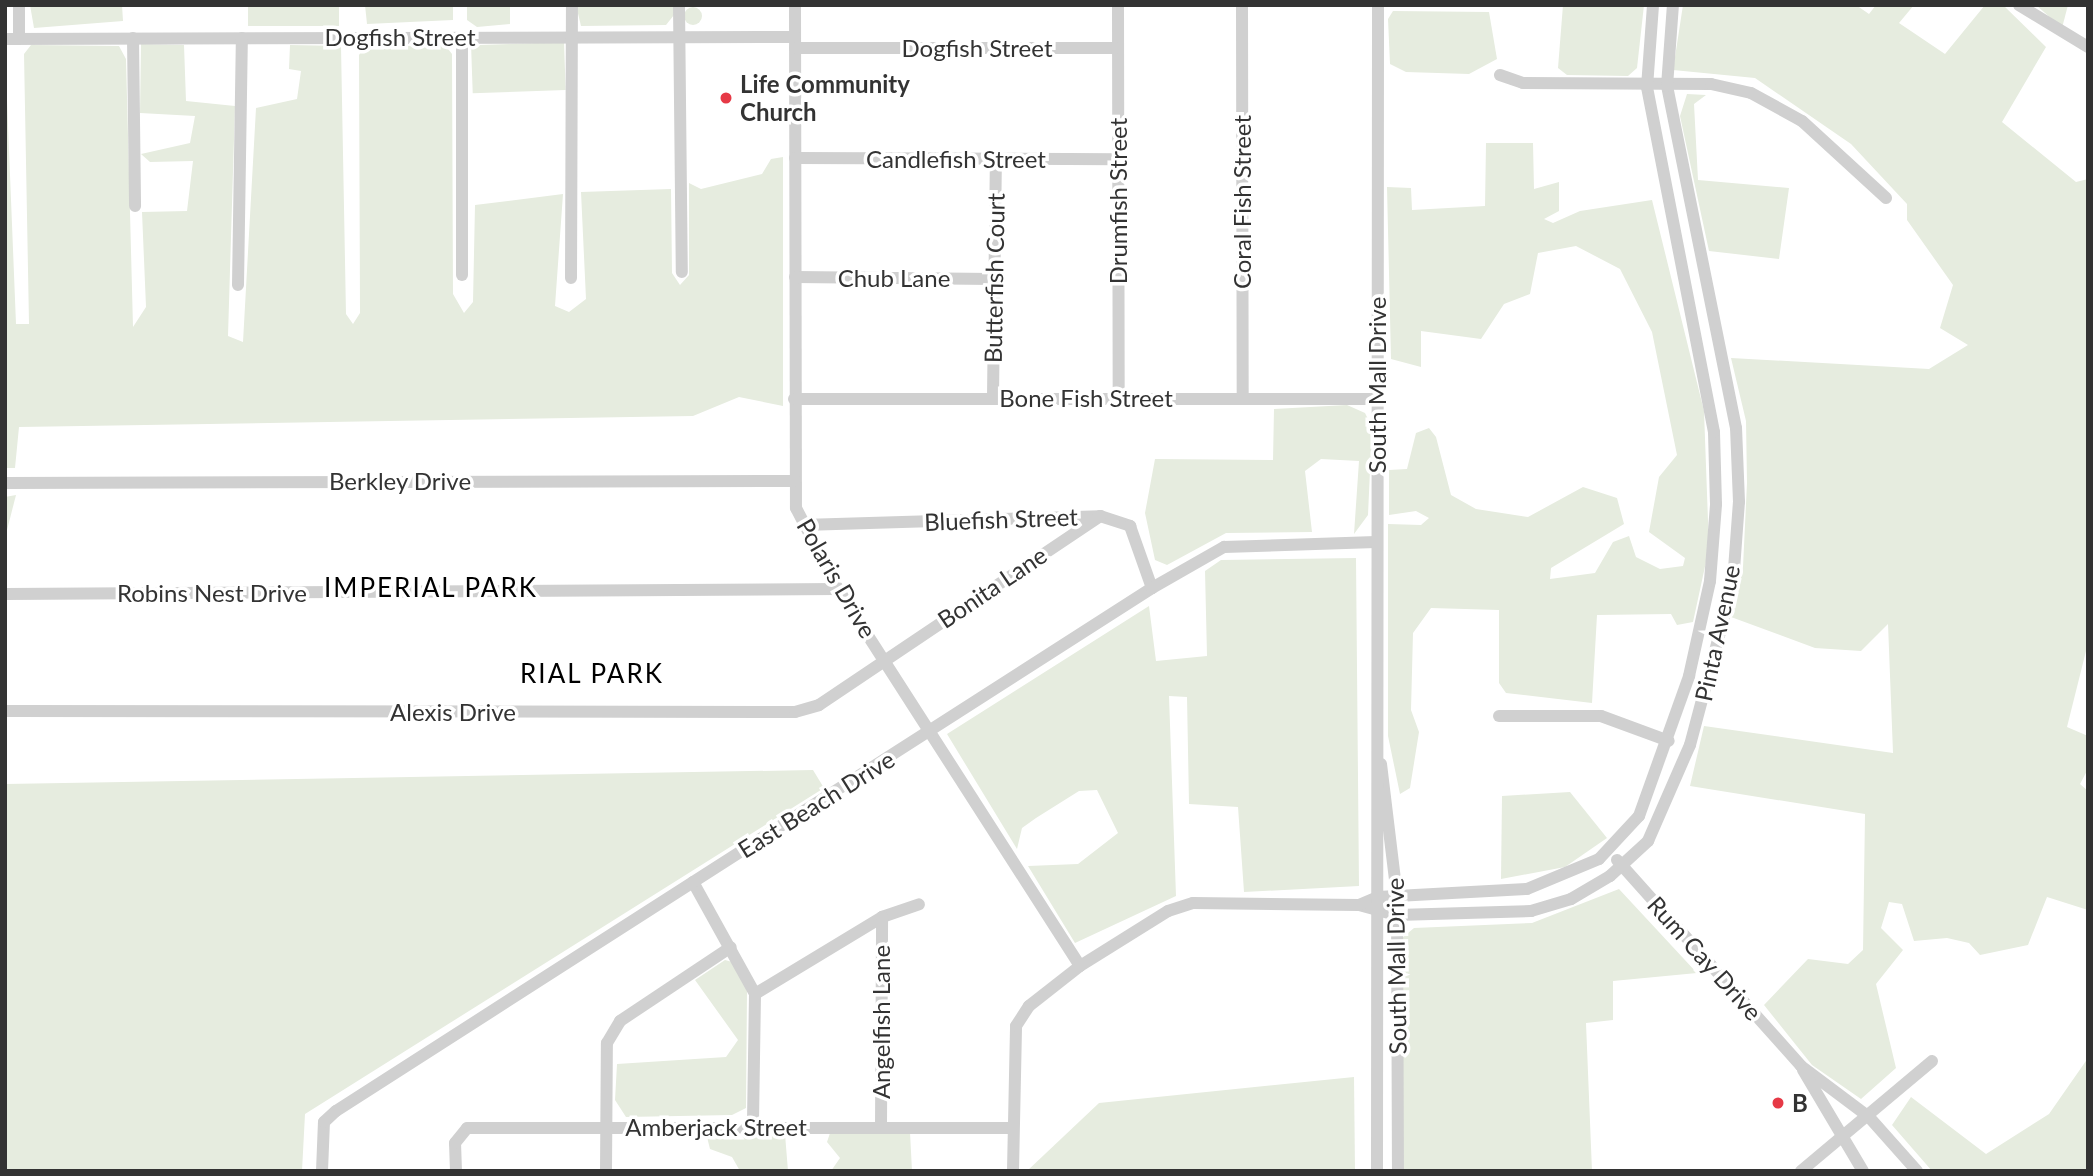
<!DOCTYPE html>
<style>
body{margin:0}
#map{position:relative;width:2093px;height:1176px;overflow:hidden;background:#fff;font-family:Lato,sans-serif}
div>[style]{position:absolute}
.green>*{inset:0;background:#e6ecdf;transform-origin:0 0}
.round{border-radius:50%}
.minor>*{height:12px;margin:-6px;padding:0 6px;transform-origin:6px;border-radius:6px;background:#d0d0d0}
.dots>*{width:19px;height:19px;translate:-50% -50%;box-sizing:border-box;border:4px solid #fff;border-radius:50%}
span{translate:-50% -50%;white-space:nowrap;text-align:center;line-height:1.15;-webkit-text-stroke:7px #fff;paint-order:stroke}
.street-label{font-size:24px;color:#333}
.poi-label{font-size:24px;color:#333;font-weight:700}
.left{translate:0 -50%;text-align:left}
.neighbourhood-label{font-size:26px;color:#000;letter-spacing:2px}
.frame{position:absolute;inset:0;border:7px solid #333;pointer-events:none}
</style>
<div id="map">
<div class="green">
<div style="clip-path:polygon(30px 5px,122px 5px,123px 21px,34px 28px)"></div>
<div style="left:248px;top:5px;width:91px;height:21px"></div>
<div style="clip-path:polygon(365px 5px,453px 5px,453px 20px,367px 24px)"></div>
<div style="clip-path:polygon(467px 5px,510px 5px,510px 24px,477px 27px,467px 20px)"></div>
<div style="clip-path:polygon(576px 5px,674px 5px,674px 15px,666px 25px,581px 26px)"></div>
<div style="clip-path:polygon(1563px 5px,1644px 5px,1637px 68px,1628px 76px,1567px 75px,1558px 68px)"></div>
<div style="clip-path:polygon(1683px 5px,1856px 5px,1869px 14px,1876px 5px,1914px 5px,1899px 23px,1945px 54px,1985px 5px,2003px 5px,2046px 47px,2002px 122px,2076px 182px,2088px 179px,2088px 643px,2067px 727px,2088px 736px,2088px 769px,2080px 784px,2088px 791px,2088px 910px,2047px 897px,2028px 945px,1980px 955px,1969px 943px,1947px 938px,1914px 941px,1902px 904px,1889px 902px,1881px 928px,1903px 950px,1876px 984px,1896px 1068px,1861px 1099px,1812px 1065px,1764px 1005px,1808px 959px,1848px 964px,1863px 950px,1865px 814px,1690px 786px,1704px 726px,1893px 753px,1888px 624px,1861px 651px,1815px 648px,1731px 617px,1743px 567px,1747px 483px,1746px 421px,1731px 358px,1929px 369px,1968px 345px,1940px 328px,1953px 285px,1907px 220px,1907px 204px,1851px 144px,1755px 78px,1673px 70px)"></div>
<div style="clip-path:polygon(2036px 5px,2068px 5px,2062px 28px)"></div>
<div class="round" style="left:684px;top:7px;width:18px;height:18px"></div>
<div style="clip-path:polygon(1393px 11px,1489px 12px,1497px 59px,1469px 74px,1406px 72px,1390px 64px,1388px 19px)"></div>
<div style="left:564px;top:42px;width:48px;height:93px;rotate:88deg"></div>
<div style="clip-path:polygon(141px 44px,184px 45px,186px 101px,235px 106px,228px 336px,243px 342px,256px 108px,297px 99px,301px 71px,289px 69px,290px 45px,341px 46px,346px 314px,353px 324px,360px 313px,359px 55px,364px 47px,445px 45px,452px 54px,453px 294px,464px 313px,473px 302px,475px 205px,563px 194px,555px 306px,569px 312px,586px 299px,581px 192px,671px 189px,672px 273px,680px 285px,689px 275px,689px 183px,701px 189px,762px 174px,771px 159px,783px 157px,783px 406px,739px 397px,693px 416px,19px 427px,15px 468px,5px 468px,5px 50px,16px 324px,29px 324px,24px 54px,31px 45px,119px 46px,126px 59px,133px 327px,146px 307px,142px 212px,187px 211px,193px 161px,150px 162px,141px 154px,190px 143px,195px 116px,140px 113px)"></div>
<div style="clip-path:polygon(1687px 94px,1706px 95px,1694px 104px,1698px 180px,1789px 188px,1779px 259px,1709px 251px,1680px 116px)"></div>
<div style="clip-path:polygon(1486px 143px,1533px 143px,1534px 189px,1559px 182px,1559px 211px,1544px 219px,1553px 223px,1580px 211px,1652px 200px,1704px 411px,1709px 548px,1693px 622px,1677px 625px,1671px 614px,1597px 615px,1592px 703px,1506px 693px,1499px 683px,1499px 610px,1431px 608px,1413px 633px,1411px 710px,1419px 732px,1410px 788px,1400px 794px,1388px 736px,1388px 524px,1421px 525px,1429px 518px,1416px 511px,1389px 515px,1389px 470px,1407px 469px,1416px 433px,1429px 428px,1436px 437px,1451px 495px,1476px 509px,1528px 517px,1583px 487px,1617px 498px,1624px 524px,1551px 568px,1550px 579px,1595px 573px,1613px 542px,1629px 536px,1636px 557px,1660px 569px,1683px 566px,1685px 558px,1649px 532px,1659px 477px,1677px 455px,1652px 332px,1620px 269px,1576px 246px,1538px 253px,1530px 294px,1504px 304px,1481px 339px,1421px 331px,1421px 367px,1391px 359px,1387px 187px,1411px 188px,1412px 210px,1485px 206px)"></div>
<div style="clip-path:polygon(1347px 405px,1365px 413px,1372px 427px,1368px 515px,1354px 534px,1359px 461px,1321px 459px,1305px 471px,1312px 532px,1226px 533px,1167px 565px,1155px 560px,1145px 513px,1155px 459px,1273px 460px,1274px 409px)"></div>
<div style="clip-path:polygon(16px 495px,6px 534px,5px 535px,5px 497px)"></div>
<div style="clip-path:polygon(1356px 558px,1359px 886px,1244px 892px,1238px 807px,1189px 804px,1187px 697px,1169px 696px,1176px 896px,1075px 943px,1028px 866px,1078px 864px,1118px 833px,1097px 790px,1079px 791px,1036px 818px,1022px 828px,1017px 849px,947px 734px,1149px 606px,1156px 661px,1207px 656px,1205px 571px,1221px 560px)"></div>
<div style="clip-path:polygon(813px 770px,824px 788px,305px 1114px,302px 1171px,5px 1171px,5px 784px)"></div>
<div style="clip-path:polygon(1570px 792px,1607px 838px,1565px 867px,1501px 879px,1502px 796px)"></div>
<div style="clip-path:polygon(1619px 889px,1697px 973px,1613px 981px,1613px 1020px,1586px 1023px,1592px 1171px,1403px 1171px,1402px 938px,1414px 928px,1532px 923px)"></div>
<div style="clip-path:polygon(725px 960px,736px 963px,747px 991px,746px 1108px,732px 1115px,626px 1117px,615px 1100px,617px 1064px,726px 1057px,738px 1040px,695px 980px)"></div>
<div style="clip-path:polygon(2088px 1058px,2088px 1171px,1932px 1171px,1892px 1125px,1911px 1097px,1986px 1154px,2049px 1114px)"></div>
<div style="clip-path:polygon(1354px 1077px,1355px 1171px,1027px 1171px,1099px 1103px)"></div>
<div style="clip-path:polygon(910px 1132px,912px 1171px,831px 1171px,840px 1158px,827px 1142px,830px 1133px)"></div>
<div style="clip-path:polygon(706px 1133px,785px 1134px,788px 1171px,740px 1171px,732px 1157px,710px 1149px)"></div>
</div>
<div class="minor">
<div style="left:19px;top:5px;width:34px;rotate:90deg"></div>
<div style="left:679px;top:5px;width:267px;rotate:89.4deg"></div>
<div style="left:795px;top:5px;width:503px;rotate:89.89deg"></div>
<div style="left:796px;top:508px;width:91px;rotate:62.6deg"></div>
<div style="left:838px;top:589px;width:448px;rotate:57.3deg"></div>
<div style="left:1118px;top:5px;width:393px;rotate:89.9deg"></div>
<div style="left:1242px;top:5px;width:393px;rotate:89.9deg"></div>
<div style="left:2019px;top:5px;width:81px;rotate:31.3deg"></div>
<div style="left:462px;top:37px;width:238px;rotate:90deg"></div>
<div style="left:133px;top:38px;width:168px;rotate:89.3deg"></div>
<div style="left:5px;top:39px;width:790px;rotate:-0.15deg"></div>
<div style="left:795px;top:48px;width:322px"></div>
<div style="left:1500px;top:75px;width:24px;rotate:19deg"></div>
<div style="left:1523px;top:83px;width:188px;rotate:0.3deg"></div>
<div style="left:1711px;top:84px;width:41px;rotate:12.7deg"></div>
<div style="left:1751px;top:93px;width:58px;rotate:28.8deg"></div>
<div style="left:1802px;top:121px;width:114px;rotate:42.5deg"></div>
<div style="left:795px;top:158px;width:323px;rotate:0.2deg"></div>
<div style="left:795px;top:277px;width:198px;rotate:0.6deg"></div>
<div style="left:571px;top:278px;width:273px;rotate:-89.8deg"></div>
<div style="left:238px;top:285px;width:247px;rotate:-89.1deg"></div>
<div style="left:993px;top:397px;width:237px;rotate:-89.3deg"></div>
<div style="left:794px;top:399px;width:584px"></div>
<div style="left:5px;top:483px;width:790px;rotate:-0.15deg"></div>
<div style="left:803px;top:525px;width:297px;rotate:-1.7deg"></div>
<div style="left:1100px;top:516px;width:32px;rotate:18deg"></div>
<div style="left:1130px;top:526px;width:66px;rotate:70.5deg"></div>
<div style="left:5px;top:594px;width:833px;rotate:-0.34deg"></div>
<div style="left:5px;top:711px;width:790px;rotate:0.07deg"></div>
<div style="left:795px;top:712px;width:25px;rotate:-16deg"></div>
<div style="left:819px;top:705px;width:339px;rotate:-33.9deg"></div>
<div style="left:1499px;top:716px;width:102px"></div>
<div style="left:1601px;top:716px;width:72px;rotate:20.2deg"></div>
<div style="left:1381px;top:764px;width:133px;rotate:83.1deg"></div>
<div style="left:1397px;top:896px;width:275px;rotate:89.8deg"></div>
<div style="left:1617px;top:860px;width:276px;rotate:48.2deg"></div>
<div style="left:1801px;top:1066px;width:85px;rotate:36.9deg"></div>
<div style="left:1869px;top:1117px;width:72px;rotate:48.4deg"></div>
<div style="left:693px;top:882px;width:128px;rotate:61deg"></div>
<div style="left:755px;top:994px;width:132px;rotate:90.9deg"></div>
<div style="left:1359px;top:905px;width:39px;rotate:15deg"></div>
<div style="left:1397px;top:915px;width:134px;rotate:-1.7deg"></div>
<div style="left:1531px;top:911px;width:42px;rotate:-16.7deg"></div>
<div style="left:1571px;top:899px;width:45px;rotate:-30.5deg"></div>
<div style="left:1610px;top:876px;width:52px;rotate:-42.6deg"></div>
<div style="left:1648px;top:841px;width:105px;rotate:-66.4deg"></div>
<div style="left:1690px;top:745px;width:168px;rotate:-75.1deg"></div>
<div style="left:1733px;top:583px;width:81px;rotate:-85.8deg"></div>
<div style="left:1739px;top:502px;width:74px;rotate:-92.3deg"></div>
<div style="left:1736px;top:428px;width:349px;rotate:-101.4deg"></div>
<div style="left:1667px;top:86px;width:81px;rotate:-85.8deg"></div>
<div style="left:755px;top:994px;width:149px;rotate:-31.2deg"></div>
<div style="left:882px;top:917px;width:39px;rotate:-19deg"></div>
<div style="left:1803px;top:1070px;width:117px;rotate:59.3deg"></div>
<div style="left:881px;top:1127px;width:210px;rotate:-89.7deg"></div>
<div style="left:322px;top:1171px;width:49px;rotate:-87.7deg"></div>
<div style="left:324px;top:1122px;width:16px;rotate:-43deg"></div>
<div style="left:336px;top:1111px;width:969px;rotate:-32.66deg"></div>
<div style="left:1152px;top:588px;width:83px;rotate:-29.7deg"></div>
<div style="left:1224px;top:547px;width:152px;rotate:-1.9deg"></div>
<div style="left:456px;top:1171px;width:28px;rotate:-92deg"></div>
<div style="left:455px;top:1143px;width:19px;rotate:-51deg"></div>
<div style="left:467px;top:1128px;width:546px"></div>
<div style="left:606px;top:1171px;width:128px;rotate:-89.6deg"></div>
<div style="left:607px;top:1043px;width:26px;rotate:-59deg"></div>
<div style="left:620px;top:1021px;width:133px;rotate:-33.7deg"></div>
<div style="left:1013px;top:1171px;width:145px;rotate:-88.8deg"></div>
<div style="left:1016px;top:1026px;width:24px;rotate:-57deg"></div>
<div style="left:1029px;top:1006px;width:65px;rotate:-38.1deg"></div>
<div style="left:1080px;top:966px;width:104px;rotate:-32deg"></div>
<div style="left:1168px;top:911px;width:26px;rotate:-18deg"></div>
<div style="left:1193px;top:903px;width:166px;rotate:0.7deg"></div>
<div style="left:1359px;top:905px;width:21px;rotate:-23deg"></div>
<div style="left:1378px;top:897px;width:149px;rotate:-3.1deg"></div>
<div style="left:1527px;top:889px;width:78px;rotate:-22.6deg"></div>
<div style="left:1599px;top:859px;width:59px;rotate:-47.1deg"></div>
<div style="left:1639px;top:816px;width:149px;rotate:-70.3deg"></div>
<div style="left:1689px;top:676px;width:97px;rotate:-77.5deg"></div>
<div style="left:1710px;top:581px;width:77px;rotate:-85.5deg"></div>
<div style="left:1716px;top:504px;width:72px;rotate:-91.6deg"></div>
<div style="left:1714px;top:432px;width:351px;rotate:-101deg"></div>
<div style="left:1647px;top:87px;width:82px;rotate:-85.8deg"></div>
<div style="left:1377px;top:1171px;width:1166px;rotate:-89.95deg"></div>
<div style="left:1801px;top:1171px;width:171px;rotate:-40deg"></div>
</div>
<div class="dots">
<div style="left:726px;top:98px;background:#e63946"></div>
<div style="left:1778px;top:1103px;background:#e63946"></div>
</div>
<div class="street-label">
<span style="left:400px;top:37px">Dogfish Street</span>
<span style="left:977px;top:48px">Dogfish Street</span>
<span style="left:956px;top:159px">Candlefish Street</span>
<span style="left:1118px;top:201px;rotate:-90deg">Drumfish Street</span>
<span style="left:1242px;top:202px;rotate:-90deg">Coral Fish Street</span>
<span style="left:894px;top:278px">Chub Lane</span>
<span style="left:994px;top:278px;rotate:-89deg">Butterfish Court</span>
<span style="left:1377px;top:385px;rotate:-90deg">South Mall Drive</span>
<span style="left:1086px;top:398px">Bone Fish Street</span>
<span style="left:400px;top:481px">Berkley Drive</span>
<span style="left:1001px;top:519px;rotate:-2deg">Bluefish Street</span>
<span style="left:837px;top:578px;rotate:60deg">Polaris Drive</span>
<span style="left:992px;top:587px;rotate:-34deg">Bonita Lane</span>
<span style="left:212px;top:593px">Robins Nest Drive</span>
<span style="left:1717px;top:633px;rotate:-78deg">Pinta Avenue</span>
<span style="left:453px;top:712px">Alexis Drive</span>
<span style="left:816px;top:804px;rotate:-32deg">East Beach Drive</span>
<span style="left:1705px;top:958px;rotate:48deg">Rum Cay Drive</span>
<span style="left:1396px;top:966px;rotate:-91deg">South Mall Drive</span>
<span style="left:881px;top:1022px;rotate:-90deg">Angelfish Lane</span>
<span style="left:716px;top:1127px">Amberjack Street</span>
</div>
<div class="poi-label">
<span class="left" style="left:740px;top:98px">Life Community<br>Church</span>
<span class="left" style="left:1792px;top:1103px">B</span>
</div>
<div class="neighbourhood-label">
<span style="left:431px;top:588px">IMPERIAL PARK</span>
<span style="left:592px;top:674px">RIAL PARK</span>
</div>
<div class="frame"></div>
</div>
